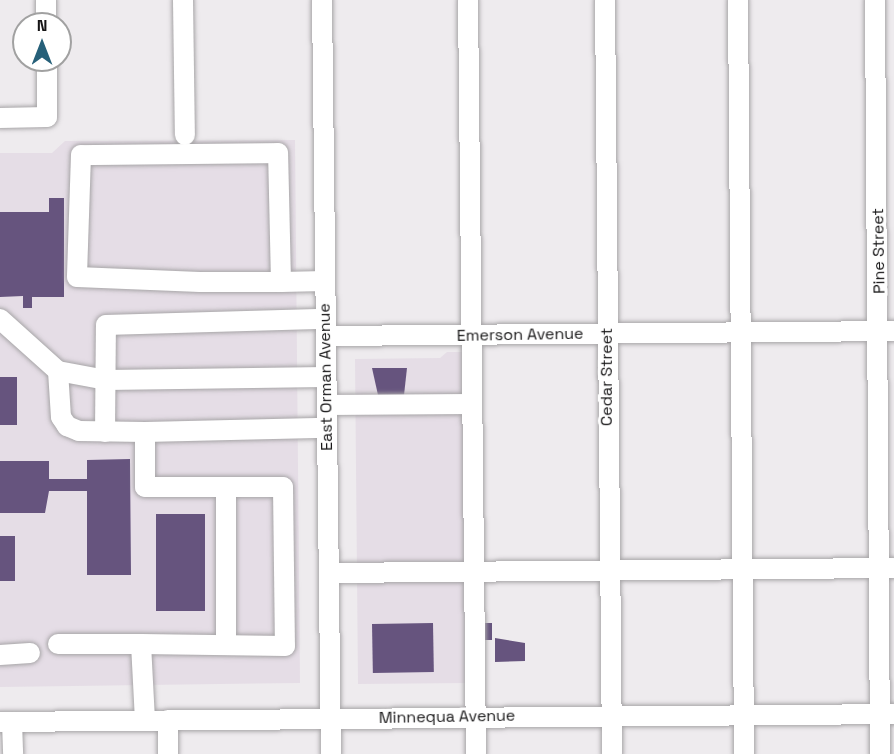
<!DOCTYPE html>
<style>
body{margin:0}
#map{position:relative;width:894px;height:754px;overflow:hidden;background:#eeebee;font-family:"Space Grotesk",sans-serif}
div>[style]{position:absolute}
.built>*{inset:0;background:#e5dde6}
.building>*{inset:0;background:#66547e;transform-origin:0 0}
.roads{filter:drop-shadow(0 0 2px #a7a5a7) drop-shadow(0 0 2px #a7a5a7)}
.minor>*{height:20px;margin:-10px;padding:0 10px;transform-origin:10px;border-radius:10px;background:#fff}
span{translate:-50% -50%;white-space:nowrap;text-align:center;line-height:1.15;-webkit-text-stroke:6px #fff;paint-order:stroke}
.street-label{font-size:16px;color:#151415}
.north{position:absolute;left:12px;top:12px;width:60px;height:60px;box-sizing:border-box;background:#fff;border:2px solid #a1a1a1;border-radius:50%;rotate:0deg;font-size:16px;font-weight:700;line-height:24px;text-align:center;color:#151415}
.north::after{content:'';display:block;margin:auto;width:21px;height:27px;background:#266079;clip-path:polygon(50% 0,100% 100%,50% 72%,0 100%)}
</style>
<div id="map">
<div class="built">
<div style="clip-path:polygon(295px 140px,300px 683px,0 687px,0 153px,52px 153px,65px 141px)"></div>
<div style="clip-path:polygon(447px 352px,464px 352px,467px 683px,358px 684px,355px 359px,440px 358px)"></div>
</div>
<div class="building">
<div style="clip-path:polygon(49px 198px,64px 198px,64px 297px,32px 297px,32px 308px,23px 308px,23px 296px,0 297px,0 212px,49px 212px)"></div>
<div style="clip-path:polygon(372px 368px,407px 368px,404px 395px,378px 395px)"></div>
<div style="left:0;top:377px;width:17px;height:48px"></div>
<div style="clip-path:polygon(130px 459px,131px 575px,87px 575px,87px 491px,49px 491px,45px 513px,0 513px,0 461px,49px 461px,49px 479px,87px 479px,87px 460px)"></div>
<div style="left:156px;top:514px;width:49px;height:97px"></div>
<div style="left:0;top:536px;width:15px;height:45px"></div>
<div style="left:433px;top:623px;width:49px;height:61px;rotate:89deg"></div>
<div style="left:481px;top:623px;width:11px;height:17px"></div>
<div style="clip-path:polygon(495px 638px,525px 643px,525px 661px,495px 662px)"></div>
</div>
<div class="roads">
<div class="minor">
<div style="left:46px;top:0;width:24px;rotate:90deg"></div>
<div style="left:183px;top:0;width:135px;rotate:89.2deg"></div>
<div style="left:322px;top:0;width:754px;rotate:89.32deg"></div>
<div style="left:468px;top:0;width:754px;rotate:89.39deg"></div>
<div style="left:605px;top:0;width:754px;rotate:89.47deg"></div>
<div style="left:738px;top:0;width:754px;rotate:89.54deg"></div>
<div style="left:875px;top:0;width:754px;rotate:89.62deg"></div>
<div style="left:0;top:118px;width:47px;rotate:-1.2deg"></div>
<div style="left:47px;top:117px;width:57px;rotate:-90deg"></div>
<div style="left:281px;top:282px;width:129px;rotate:-91.3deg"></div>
<div style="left:278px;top:153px;width:197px;rotate:179.4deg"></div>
<div style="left:81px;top:155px;width:122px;rotate:91.9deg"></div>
<div style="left:77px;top:277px;width:123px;rotate:2.3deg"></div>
<div style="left:200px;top:282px;width:81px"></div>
<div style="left:281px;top:282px;width:44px;rotate:-1.3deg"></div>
<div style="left:0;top:319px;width:78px;rotate:41.9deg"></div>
<div style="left:58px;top:371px;width:46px;rotate:86.3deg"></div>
<div style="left:61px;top:417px;width:11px;rotate:56deg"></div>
<div style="left:67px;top:426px;width:13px;rotate:23deg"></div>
<div style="left:79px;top:431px;width:66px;rotate:0.9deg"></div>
<div style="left:145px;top:432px;width:55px;rotate:90deg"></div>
<div style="left:145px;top:487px;width:138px"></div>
<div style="left:283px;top:487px;width:159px;rotate:89.3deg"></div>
<div style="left:285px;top:646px;width:144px;rotate:-179.2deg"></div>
<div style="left:141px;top:644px;width:76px;rotate:87deg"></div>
<div style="left:326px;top:336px;width:568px;rotate:-0.5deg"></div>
<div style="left:58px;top:371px;width:49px;rotate:10.6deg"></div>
<div style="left:106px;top:380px;width:220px;rotate:-0.8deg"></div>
<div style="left:327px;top:405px;width:144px;rotate:-0.4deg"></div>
<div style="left:105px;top:432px;width:107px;rotate:-89.5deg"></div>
<div style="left:106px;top:325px;width:219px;rotate:-1.6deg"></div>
<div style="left:145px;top:432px;width:182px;rotate:-1.3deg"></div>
<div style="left:226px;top:487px;width:158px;rotate:90deg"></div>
<div style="left:329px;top:573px;width:565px;rotate:-0.51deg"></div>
<div style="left:58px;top:644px;width:83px"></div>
<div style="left:0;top:655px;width:30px;rotate:-4deg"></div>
<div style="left:168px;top:720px;width:34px;rotate:90deg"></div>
<div style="left:0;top:722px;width:894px;rotate:-0.51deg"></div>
<div style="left:12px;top:722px;width:32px;rotate:88deg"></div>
</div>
</div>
<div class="street-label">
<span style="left:879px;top:251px;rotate:-91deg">Pine Street</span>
<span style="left:520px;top:335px;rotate:-1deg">Emerson Avenue</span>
<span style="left:326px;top:377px;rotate:-91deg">East Orman Avenue</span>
<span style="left:607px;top:377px;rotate:-90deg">Cedar Street</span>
<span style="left:447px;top:717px;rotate:-1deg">Minnequa Avenue</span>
</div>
<div class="north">N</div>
</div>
